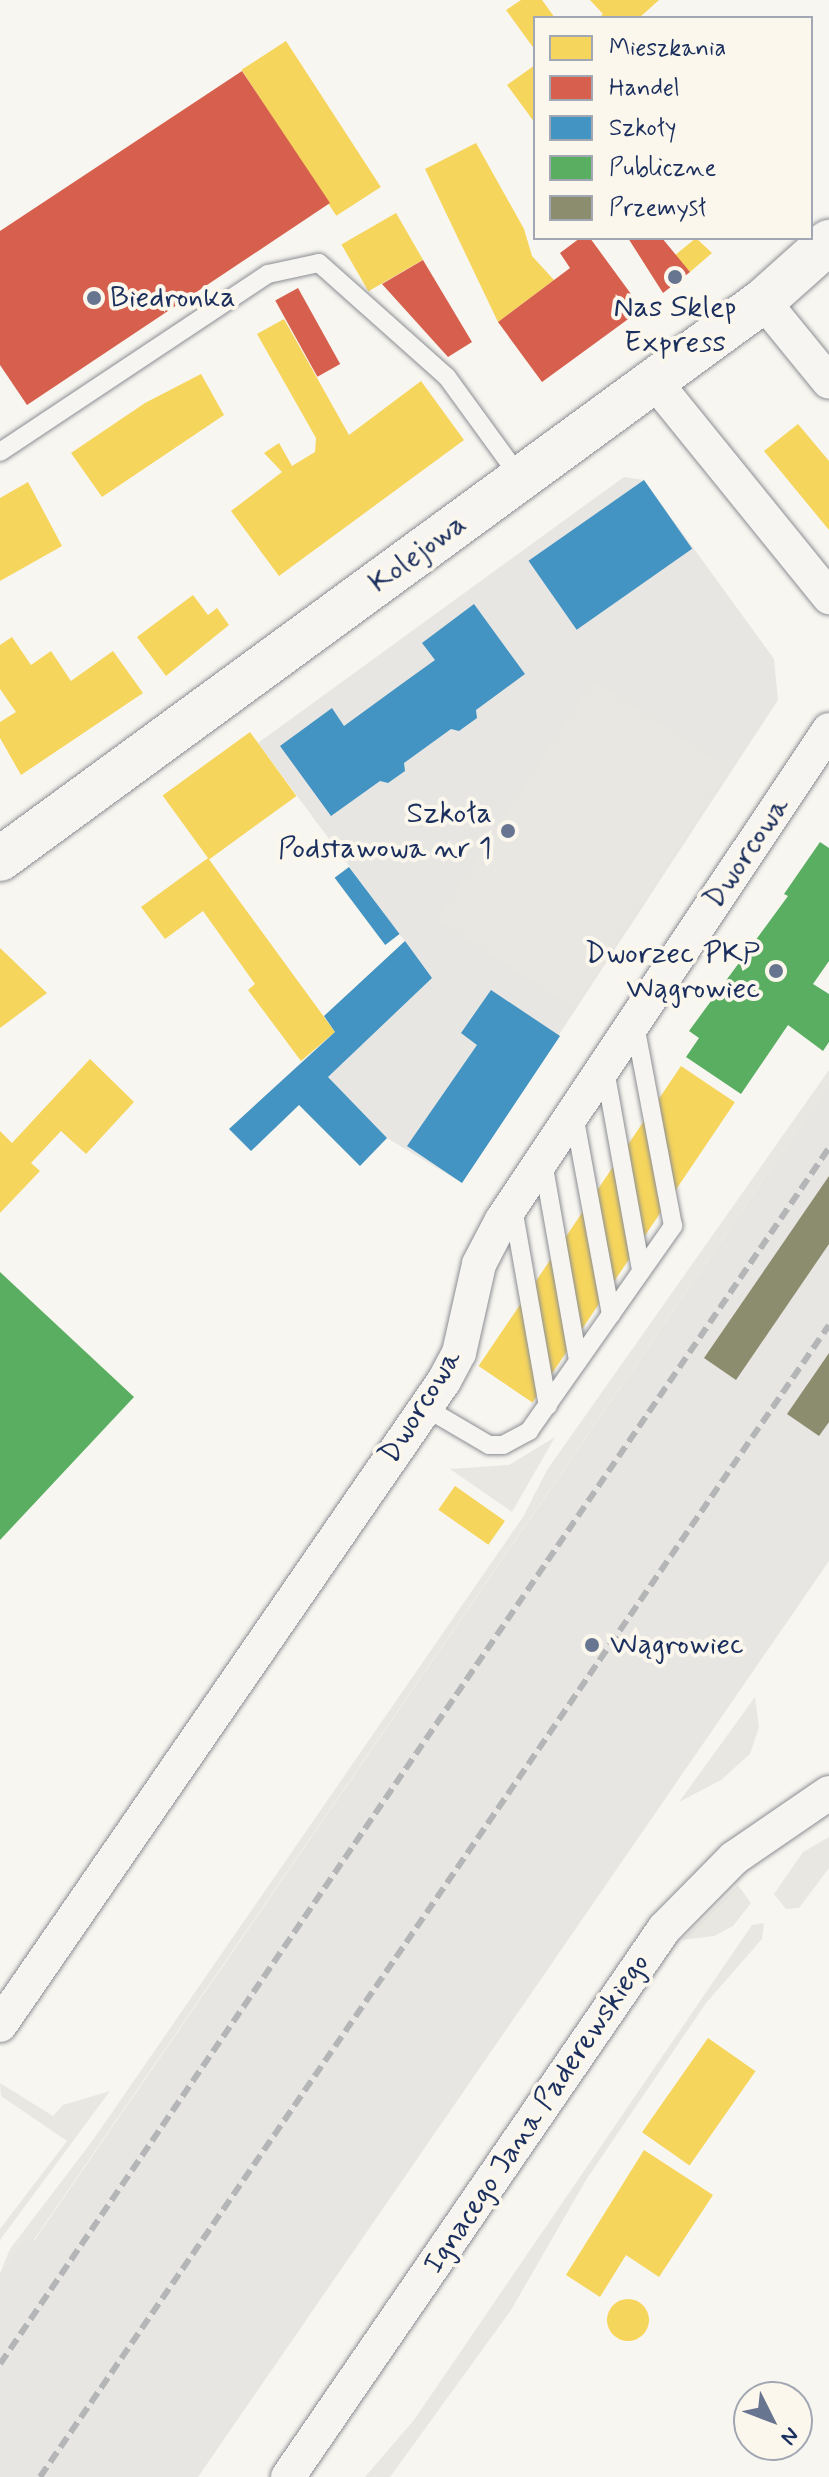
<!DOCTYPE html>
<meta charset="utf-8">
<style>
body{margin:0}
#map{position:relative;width:829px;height:2477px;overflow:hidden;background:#f8f6f0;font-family:Mynerve,sans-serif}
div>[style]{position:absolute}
.built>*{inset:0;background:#e7e6e2}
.green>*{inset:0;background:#e8e7e2;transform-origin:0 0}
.homes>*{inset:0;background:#f6d55c;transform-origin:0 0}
.round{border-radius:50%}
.shops>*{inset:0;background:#d6604d;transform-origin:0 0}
.schools>*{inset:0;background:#4393c3;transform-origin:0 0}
.public>*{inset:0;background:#5aae61}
.industry>*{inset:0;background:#8c8c6e}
.roads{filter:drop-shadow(0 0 2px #8b8e94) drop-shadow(0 0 2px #8b8e94)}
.lane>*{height:18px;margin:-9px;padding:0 9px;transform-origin:9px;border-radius:9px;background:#f6f5f1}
.street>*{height:34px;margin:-17px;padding:0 17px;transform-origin:17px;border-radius:17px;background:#f6f5f1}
.secondary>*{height:44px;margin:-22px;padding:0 22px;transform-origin:22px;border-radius:22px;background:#f6f5f1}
.rail>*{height:6px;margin-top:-3px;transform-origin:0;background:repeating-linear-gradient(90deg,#b3b5b7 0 12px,transparent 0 18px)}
.dots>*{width:22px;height:22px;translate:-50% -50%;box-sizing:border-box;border:4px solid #fbf7ec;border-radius:50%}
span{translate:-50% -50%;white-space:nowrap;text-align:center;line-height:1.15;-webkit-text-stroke:8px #fbf7ec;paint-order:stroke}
.poi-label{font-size:30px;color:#1b2f5e}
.left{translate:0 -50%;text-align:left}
.right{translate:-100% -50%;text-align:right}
.street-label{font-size:30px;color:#1b2f5e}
.legend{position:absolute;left:533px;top:16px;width:280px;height:224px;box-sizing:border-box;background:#fbf7ec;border:2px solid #a1a7b3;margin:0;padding:10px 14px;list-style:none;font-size:24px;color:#1b2f5e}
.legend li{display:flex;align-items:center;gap:16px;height:40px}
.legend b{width:40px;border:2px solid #a1a7b3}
.north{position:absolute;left:733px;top:2381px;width:80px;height:80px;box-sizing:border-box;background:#fbf7ec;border:2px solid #a1a7b3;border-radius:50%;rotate:132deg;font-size:22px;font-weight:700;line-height:32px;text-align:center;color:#1b2f5e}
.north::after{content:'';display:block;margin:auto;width:28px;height:36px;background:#687591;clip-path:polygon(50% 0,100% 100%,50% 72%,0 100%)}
</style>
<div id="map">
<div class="built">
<div style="clip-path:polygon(624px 477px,644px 480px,774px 659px,778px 700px,462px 1183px,387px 1138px,328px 1077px,432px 978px,258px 743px)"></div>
<div style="clip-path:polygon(829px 1084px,829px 1561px,198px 2477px,0 2477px,0 2273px,25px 2236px,34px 2241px)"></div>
</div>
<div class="green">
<div style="left:593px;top:680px;width:162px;height:286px;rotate:33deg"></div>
<div style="clip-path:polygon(829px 1070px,829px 1084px,33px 2241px,25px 2236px,0 2273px,10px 2249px,93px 2140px,523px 1517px,547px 1470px)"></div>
<div style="clip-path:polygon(555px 1437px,512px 1512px,450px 1469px,509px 1465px)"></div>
<div style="clip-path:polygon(755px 1697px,759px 1727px,750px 1754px,721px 1780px,679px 1802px)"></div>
<div style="clip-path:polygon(829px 1837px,829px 1868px,799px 1908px,786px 1909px,774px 1894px,803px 1852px)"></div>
<div style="clip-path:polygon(738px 1885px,751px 1903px,733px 1926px,714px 1936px,682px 1940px)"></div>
<div style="clip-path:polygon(764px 1923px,762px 1939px,706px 2003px,586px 2180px,511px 2310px,390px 2477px,365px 2477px,414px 2420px,752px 1925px)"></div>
<div style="clip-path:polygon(0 2083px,53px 2116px,63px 2105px,110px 2091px,0 2240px,0 2229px,67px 2141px,1px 2096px)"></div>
</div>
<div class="homes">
<div style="clip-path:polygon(521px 0,542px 0,555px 18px,535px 18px,535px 50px,506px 10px)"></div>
<div style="clip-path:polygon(590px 0,659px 0,639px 18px,599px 18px,603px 14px)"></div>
<div style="left:286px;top:41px;width:174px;height:53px;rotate:57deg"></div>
<div style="clip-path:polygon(535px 65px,535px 123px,507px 85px)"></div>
<div style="clip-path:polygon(476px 143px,524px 229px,532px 256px,554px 280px,498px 322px,425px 169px)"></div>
<div style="left:396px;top:213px;width:54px;height:63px;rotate:60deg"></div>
<div style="clip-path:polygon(696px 238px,712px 253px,690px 272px,674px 256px)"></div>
<div style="clip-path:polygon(284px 319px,349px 435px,421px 381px,464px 440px,279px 576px,231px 511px,282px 472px,264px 453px,279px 443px,292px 466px,315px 452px,316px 438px,257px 334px)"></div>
<div style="clip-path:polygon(201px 374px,224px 415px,102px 497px,71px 453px,145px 403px)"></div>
<div style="clip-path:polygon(798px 424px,829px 461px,829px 530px,764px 451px)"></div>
<div style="clip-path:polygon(28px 482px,62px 546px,0 581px,0 498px)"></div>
<div style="clip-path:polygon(193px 595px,208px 615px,217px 608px,229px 625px,166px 676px,137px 637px)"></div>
<div style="clip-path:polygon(12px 637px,31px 665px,51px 651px,71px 681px,113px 651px,143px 693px,21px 775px,0 738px,0 722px,16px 712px,0 689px,0 645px)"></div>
<div style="left:250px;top:732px;width:79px;height:108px;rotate:54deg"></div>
<div style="clip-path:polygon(208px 858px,335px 1032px,301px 1061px,248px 990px,255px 984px,203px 911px,165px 939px,141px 907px)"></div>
<div style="clip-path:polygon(0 948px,47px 993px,0 1028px)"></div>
<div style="clip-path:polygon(90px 1059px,134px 1102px,86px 1154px,61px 1131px,31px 1163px,40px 1171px,0 1213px,0 1131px,12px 1143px)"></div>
<div style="left:681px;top:1066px;width:65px;height:362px;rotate:34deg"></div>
<div style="left:455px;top:1486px;width:61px;height:29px;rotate:35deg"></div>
<div style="left:708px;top:2038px;width:58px;height:115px;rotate:35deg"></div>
<div style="clip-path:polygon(644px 2150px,713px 2195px,659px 2277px,626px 2255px,600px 2297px,566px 2275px)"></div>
<div class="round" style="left:607px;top:2299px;width:42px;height:42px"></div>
</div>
<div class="shops">
<div style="clip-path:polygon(242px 71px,330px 203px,27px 405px,0 365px,0 231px)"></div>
<div style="clip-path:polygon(580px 238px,590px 238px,642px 309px,542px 382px,498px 322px,570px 268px,560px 253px)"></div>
<div style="clip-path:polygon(628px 238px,662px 238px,690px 272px,663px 293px)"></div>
<div style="clip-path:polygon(423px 260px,472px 342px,448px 357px,382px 284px)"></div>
<div style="left:298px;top:288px;width:87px;height:26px;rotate:61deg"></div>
</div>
<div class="schools">
<div style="left:644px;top:480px;width:84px;height:141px;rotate:55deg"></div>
<div style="clip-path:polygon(474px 604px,525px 674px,476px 710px,477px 718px,459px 731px,451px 729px,404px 763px,405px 771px,388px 783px,380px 781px,331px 816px,280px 746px,332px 708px,344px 726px,403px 683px,435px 660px,422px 643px)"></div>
<div style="left:349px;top:867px;width:84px;height:18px;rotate:53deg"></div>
<div style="clip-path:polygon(405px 941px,432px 978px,328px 1077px,387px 1138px,360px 1166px,299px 1105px,251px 1151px,229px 1129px,335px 1032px,324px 1016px)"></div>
<div style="clip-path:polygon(491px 990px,560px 1036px,462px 1183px,407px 1146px,477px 1045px,461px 1033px)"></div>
</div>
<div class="public">
<div style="clip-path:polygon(820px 842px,829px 848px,829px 961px,813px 984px,829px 994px,829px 1042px,823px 1051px,788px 1025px,741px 1094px,686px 1057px,699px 1038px,689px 1031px,788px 896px,784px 894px)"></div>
<div style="clip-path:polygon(0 1272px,134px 1397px,0 1540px)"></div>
</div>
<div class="industry">
<div style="clip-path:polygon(829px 1176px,829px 1244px,736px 1380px,704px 1358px)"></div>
<div style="clip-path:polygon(829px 1353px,829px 1422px,819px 1436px,787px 1414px)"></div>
</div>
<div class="roads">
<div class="lane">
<div style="left:0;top:452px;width:322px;rotate:-33.6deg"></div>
<div style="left:268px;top:274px;width:52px;rotate:-12.2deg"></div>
<div style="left:319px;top:263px;width:171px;rotate:41.7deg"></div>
<div style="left:447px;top:377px;width:126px;rotate:54deg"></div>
<div style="left:605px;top:1070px;width:204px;rotate:79.8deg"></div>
<div style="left:574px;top:1115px;width:203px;rotate:79.5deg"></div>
<div style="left:543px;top:1162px;width:202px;rotate:80deg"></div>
<div style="left:513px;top:1208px;width:201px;rotate:80deg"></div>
<div style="left:426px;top:1408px;width:73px;rotate:30.4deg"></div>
<div style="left:489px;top:1445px;width:14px"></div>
<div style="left:503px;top:1445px;width:30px;rotate:-28deg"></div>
<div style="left:529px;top:1431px;width:251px;rotate:-54.9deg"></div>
<div style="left:673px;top:1226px;width:206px;rotate:-100.7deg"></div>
</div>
<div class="street">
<div style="left:763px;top:301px;width:104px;rotate:50.8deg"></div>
<div style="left:655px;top:382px;width:277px;rotate:51deg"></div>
<div style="left:0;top:2025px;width:782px;rotate:-55.42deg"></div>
<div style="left:444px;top:1381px;width:32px;rotate:-62deg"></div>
<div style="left:459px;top:1353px;width:91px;rotate:-77.3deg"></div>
<div style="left:479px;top:1264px;width:50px;rotate:-62.4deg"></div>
<div style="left:502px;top:1220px;width:589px;rotate:-56.28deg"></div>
<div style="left:288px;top:2477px;width:665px;rotate:-55.54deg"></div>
<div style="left:664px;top:1929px;width:100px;rotate:-45.4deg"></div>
<div style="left:734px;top:1858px;width:115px;rotate:-34.4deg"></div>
</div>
<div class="secondary">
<div style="left:0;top:859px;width:945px;rotate:-36.18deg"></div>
<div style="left:763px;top:301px;width:89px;rotate:-41.8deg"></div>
</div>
</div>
<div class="rail">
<div style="left:0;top:2364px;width:1472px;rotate:-55.72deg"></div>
<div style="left:40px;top:2477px;width:1396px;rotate:-55.59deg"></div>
</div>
<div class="dots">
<div style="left:675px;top:277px;background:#687591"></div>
<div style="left:94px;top:298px;background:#687591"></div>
<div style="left:508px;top:831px;background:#687591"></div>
<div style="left:776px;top:971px;background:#687591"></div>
<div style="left:592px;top:1645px;background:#687591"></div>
</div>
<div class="poi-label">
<span class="left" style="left:110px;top:298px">Biedronka</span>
<span style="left:675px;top:325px">Nas Sklep<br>Express</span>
<span class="right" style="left:492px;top:831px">Szkoła<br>Podstawowa nr 1</span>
<span class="right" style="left:760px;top:971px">Dworzec PKP<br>Wągrowiec</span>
<span class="left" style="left:610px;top:1645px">Wągrowiec</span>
</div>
<div class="street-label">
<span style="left:418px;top:554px;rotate:-36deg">Kolejowa</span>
<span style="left:747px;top:853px;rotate:-56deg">Dworcowa</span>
<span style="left:421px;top:1407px;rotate:-58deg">Dworcowa</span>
<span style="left:537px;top:2114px;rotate:-56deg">Ignacego Jana Paderewskiego</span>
</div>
<ul class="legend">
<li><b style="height:22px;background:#f6d55c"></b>Mieszkania</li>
<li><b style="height:22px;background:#d6604d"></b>Handel</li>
<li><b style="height:22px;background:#4393c3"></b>Szkoły</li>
<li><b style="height:22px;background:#5aae61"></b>Publiczne</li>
<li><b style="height:22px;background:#8c8c6e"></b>Przemysł</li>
</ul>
<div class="north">N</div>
</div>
